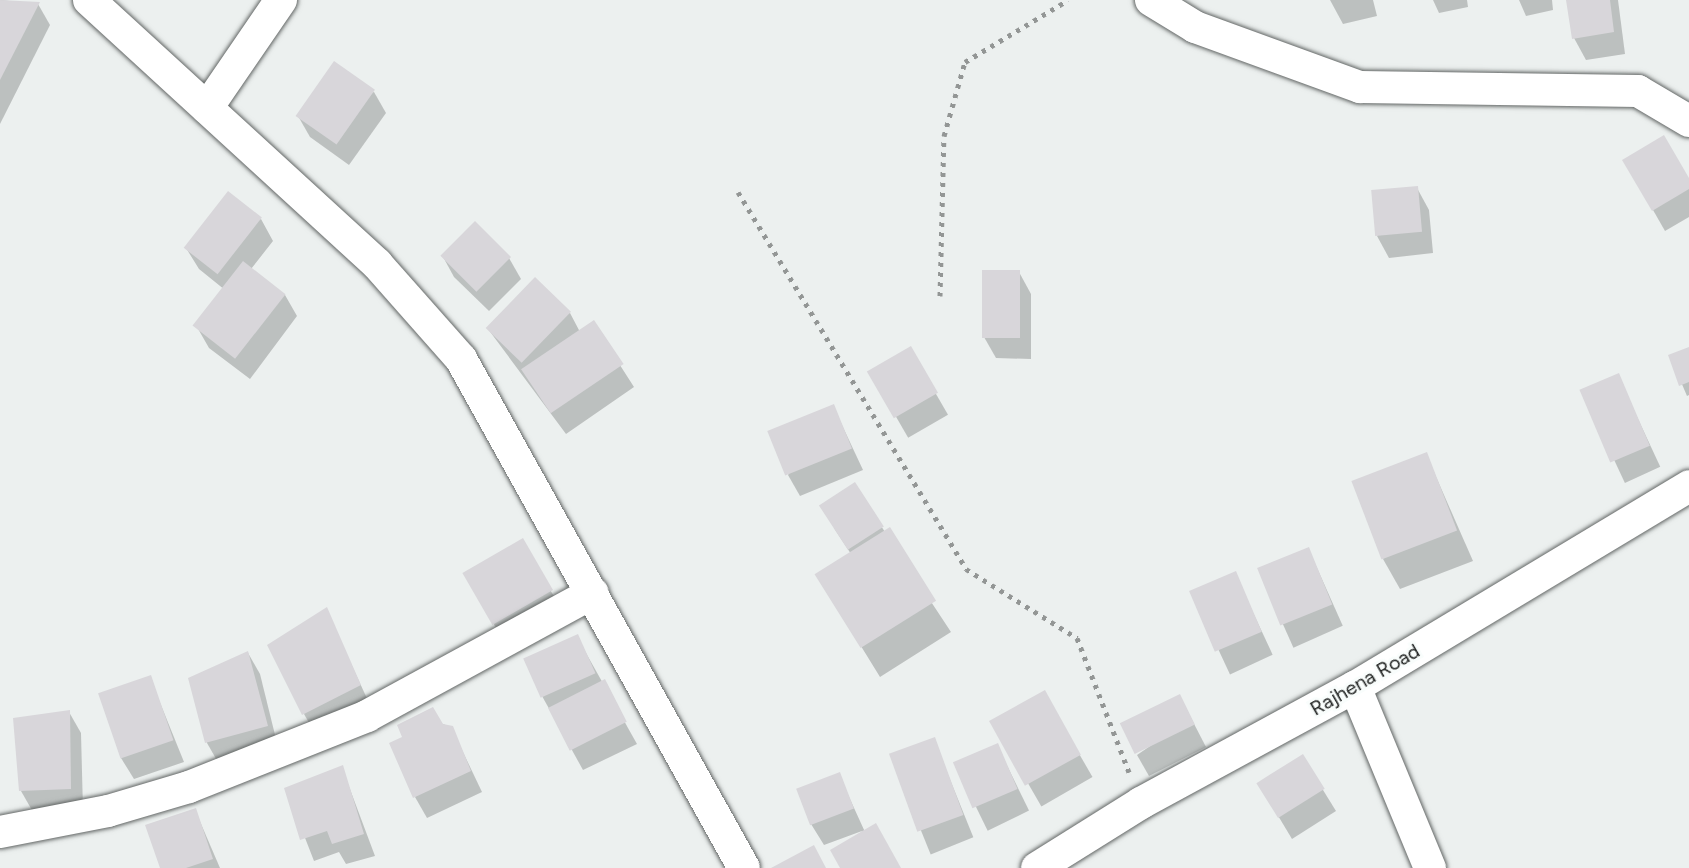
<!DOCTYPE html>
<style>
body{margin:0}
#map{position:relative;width:1689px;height:868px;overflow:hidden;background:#ecf0ef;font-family:Figtree,sans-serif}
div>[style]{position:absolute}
.shadow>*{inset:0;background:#0003;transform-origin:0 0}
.building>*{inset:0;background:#d8d6da;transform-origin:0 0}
.path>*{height:5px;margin-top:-2.5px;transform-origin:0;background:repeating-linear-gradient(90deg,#939695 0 4px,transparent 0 10px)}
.roads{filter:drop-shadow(0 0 2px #626665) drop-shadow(0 0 2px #626665)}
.street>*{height:32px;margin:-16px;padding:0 16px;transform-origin:16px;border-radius:16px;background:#fff}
span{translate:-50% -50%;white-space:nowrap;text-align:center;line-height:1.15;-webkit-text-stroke:6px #f9fdfc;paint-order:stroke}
.street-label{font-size:20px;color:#212322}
</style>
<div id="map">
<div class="shadow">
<div style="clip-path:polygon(0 0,38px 4px,50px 25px,0 124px)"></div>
<div style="clip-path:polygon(1330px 0,1373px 0,1377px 16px,1343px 24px)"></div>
<div style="clip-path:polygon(1433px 0,1467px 0,1468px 7px,1439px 13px)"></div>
<div style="clip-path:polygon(1519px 0,1552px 0,1553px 10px,1526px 16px)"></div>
<div style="clip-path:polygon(1568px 0,1618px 0,1625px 54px,1586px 60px,1574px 38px)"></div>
<div style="clip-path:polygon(374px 92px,386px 113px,349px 165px,310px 137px,298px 116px)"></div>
<div style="clip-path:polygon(1625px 161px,1689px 182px,1689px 217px,1665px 231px)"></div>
<div style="clip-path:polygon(1417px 188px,1429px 210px,1433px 253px,1389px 258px,1377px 236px)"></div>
<div style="clip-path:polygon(261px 219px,273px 241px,251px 269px,285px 295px,297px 316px,250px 379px,209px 348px,197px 327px,225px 290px,199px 269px,186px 248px)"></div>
<div style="clip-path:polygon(442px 255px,509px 258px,521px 279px,489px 311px,454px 277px)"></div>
<div style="clip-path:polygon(1019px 272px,1031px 294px,1031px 359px,996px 358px,984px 337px)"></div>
<div style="clip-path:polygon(570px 313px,580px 332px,593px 323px,634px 387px,566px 434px,488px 329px)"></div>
<div style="left:910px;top:349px;width:76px;height:46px;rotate:60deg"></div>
<div style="clip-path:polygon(1689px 349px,1689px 395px,1687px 396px,1670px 356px)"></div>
<div style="left:1618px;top:376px;width:100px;height:39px;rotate:65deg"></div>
<div style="clip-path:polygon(833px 406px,863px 470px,800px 496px,788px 475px)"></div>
<div style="clip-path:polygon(1426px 454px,1473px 561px,1400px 589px,1383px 559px)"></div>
<div style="clip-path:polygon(854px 485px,951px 632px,880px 677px,835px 604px,851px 554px,834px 528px)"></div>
<div style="left:522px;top:541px;width:82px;height:66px;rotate:60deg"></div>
<div style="left:1309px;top:550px;width:83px;height:54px;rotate:66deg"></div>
<div style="left:1235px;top:574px;width:89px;height:47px;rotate:65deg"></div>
<div style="clip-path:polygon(326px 610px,371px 707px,316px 735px,304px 714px)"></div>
<div style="clip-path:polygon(577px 637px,637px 744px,583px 770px,542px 696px)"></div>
<div style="clip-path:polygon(248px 653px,260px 674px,278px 747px,219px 764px,207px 743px,190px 679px)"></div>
<div style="clip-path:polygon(150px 678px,184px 762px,134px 779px,121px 758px)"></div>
<div style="left:1044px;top:693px;width:97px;height:59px;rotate:60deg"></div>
<div style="clip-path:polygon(69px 712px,81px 733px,83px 810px,33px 812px,21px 791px)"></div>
<div style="clip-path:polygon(1191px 718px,1206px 747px,1149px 776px,1137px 755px)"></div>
<div style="clip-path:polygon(440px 723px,451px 727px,482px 792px,427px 818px,415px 797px)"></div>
<div style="left:934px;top:740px;width:105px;height:46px;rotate:68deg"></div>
<div style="left:997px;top:745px;width:73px;height:46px;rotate:64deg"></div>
<div style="clip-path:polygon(1302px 756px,1336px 811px,1292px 839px,1271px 804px)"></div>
<div style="clip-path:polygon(342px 768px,375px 856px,346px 864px,339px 852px,314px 861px,286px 789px)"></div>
<div style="clip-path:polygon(839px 775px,865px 832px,900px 868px,843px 868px,862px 831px,824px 845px,811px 824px)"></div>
<div style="clip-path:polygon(195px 810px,220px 868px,162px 868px)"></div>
</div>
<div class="building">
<div style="clip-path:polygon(0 0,40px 2px,0 80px)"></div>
<div style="clip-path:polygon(1566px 0,1610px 0,1614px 32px,1572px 39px)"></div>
<div style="left:334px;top:61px;width:50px;height:67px;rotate:35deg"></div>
<div style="clip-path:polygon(1664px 135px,1689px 178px,1689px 189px,1652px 211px,1622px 160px)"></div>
<div style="left:1418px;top:186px;width:46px;height:47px;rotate:85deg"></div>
<div style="left:228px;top:191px;width:43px;height:72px;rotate:38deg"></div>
<div style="left:475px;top:221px;width:51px;height:49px;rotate:45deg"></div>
<div style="left:243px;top:261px;width:54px;height:82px;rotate:38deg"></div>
<div style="left:982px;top:270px;width:38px;height:68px"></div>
<div style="left:535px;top:277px;width:50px;height:71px;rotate:44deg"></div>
<div style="left:594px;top:320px;width:53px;height:88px;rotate:56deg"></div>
<div style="left:911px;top:346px;width:54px;height:51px;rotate:60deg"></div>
<div style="clip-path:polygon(1689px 347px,1689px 382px,1679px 386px,1668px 355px)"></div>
<div style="left:1619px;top:373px;width:79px;height:43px;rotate:67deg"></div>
<div style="left:834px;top:404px;width:48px;height:72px;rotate:68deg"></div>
<div style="left:1427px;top:452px;width:84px;height:81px;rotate:69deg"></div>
<div style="left:855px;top:482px;width:53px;height:43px;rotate:57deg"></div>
<div style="left:890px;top:527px;width:87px;height:89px;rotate:58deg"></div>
<div style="left:523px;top:538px;width:60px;height:70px;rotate:60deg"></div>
<div style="left:1309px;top:547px;width:62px;height:56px;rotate:68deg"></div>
<div style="left:1236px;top:571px;width:66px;height:51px;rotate:67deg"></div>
<div style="clip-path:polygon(327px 607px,361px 685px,302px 715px,267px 645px)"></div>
<div style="left:578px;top:634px;width:43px;height:60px;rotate:66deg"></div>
<div style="clip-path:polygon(248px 651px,268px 726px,205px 743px,188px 678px)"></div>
<div style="left:151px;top:675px;width:69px;height:56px;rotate:71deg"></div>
<div style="left:605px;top:679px;width:48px;height:64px;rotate:63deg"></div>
<div style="left:1045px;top:690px;width:74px;height:64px;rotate:61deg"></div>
<div style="left:1180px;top:694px;width:34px;height:67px;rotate:64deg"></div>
<div style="clip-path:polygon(433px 707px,443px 724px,453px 726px,471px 771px,413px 798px,389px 743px,402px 737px,397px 725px)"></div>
<div style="clip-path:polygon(70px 710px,71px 789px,19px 791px,13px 718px)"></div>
<div style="left:935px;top:737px;width:83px;height:49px;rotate:70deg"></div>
<div style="left:998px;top:743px;width:50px;height:49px;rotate:67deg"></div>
<div style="left:1303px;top:754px;width:41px;height:55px;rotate:58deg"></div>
<div style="clip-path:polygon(343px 765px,364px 834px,332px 844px,327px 831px,300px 840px,284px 788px)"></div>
<div style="left:840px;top:772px;width:39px;height:47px;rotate:69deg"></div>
<div style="clip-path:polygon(196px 808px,213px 859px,186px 868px,160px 868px,145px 825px)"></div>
<div style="clip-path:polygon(876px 823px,901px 868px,840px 868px,830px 850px)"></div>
<div style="clip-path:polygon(814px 845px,826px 868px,771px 868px)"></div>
</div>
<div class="path">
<div style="left:738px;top:192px;width:441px;rotate:58.8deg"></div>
<div style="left:966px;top:569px;width:131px;rotate:31.9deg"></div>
<div style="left:1077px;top:638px;width:144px;rotate:68.8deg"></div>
<div style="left:940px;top:296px;width:160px;rotate:-88.6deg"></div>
<div style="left:944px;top:136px;width:77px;rotate:-74.2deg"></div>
<div style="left:965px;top:62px;width:120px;rotate:-31deg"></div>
</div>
<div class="roads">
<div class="street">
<div style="left:89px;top:0;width:391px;rotate:42.5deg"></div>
<div style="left:377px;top:264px;width:127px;rotate:48.5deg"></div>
<div style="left:461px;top:359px;width:582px;rotate:60.93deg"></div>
<div style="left:1151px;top:0;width:52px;rotate:31.5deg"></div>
<div style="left:1195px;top:27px;width:176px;rotate:20deg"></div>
<div style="left:1360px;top:87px;width:278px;rotate:0.8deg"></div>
<div style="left:1638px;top:91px;width:59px;rotate:30.5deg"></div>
<div style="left:207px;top:108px;width:131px;rotate:-55.6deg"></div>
<div style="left:1355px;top:687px;width:196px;rotate:67.5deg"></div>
<div style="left:0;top:832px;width:110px;rotate:-11deg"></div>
<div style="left:108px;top:811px;width:84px;rotate:-16.5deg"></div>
<div style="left:189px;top:787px;width:192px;rotate:-21.7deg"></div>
<div style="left:367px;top:716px;width:257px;rotate:-28.6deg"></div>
<div style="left:1037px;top:868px;width:123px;rotate:-32deg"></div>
<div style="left:1141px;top:803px;width:243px;rotate:-28.5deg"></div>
<div style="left:1355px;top:687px;width:390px;rotate:-31deg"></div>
</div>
</div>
<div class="street-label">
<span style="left:1365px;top:680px;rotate:-30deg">Rajhena Road</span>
</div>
</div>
